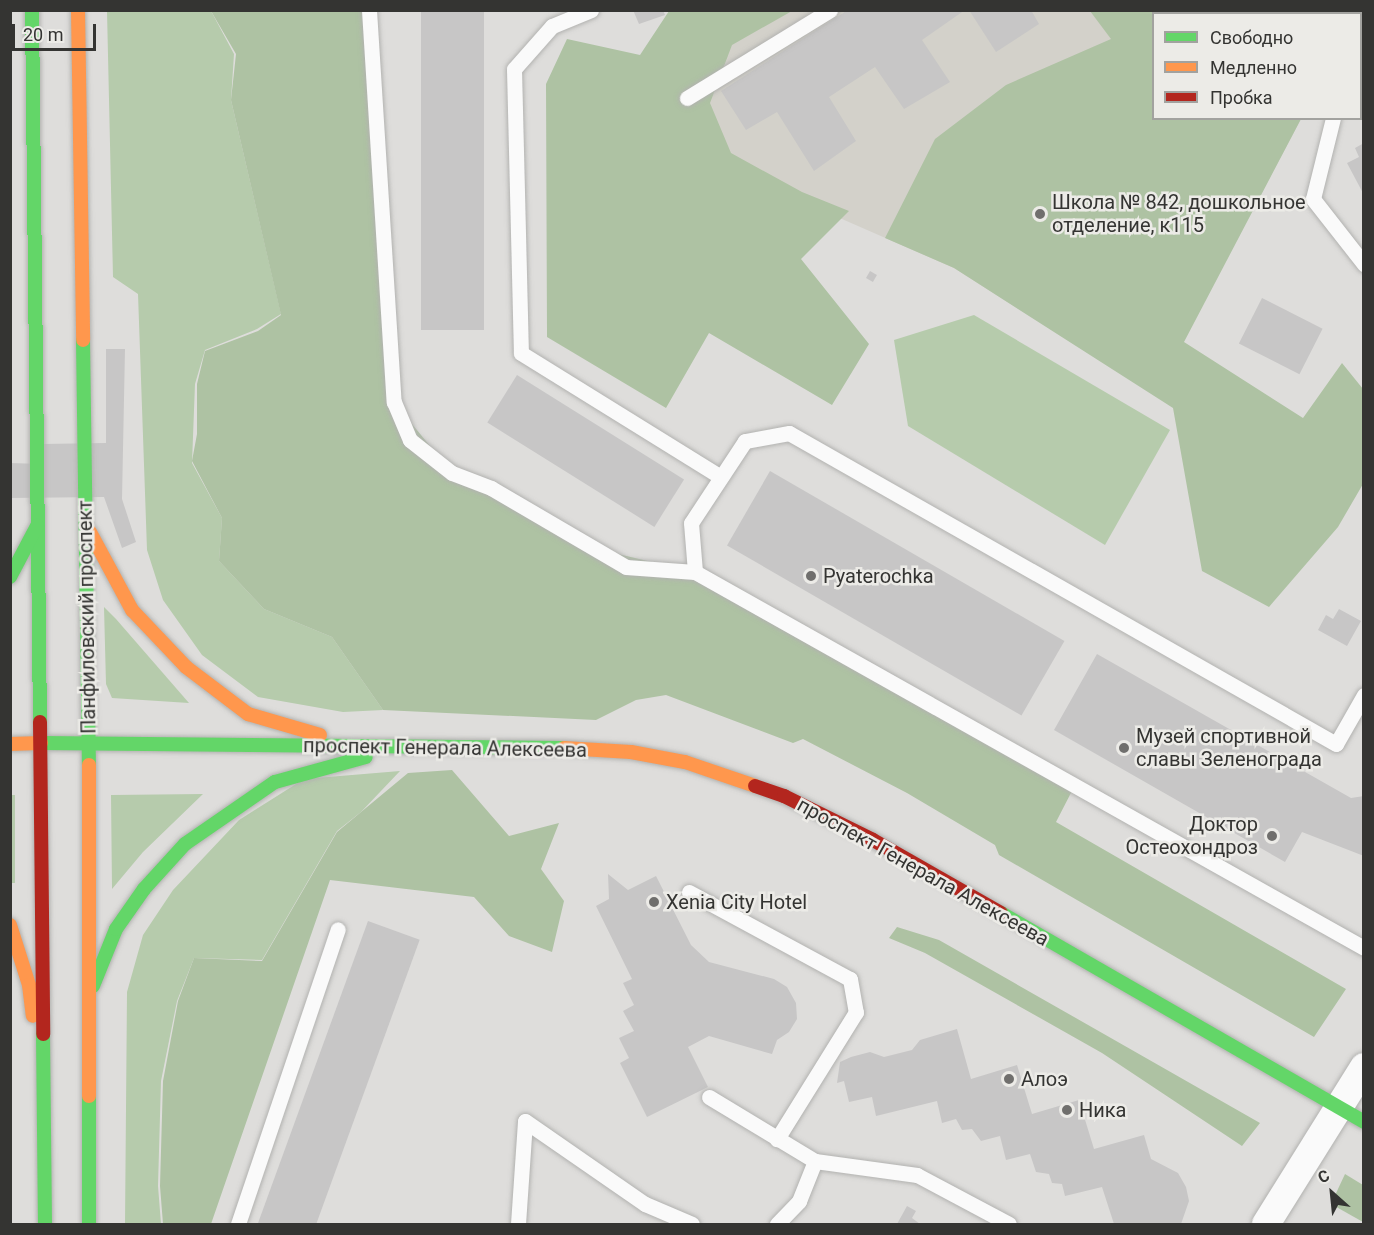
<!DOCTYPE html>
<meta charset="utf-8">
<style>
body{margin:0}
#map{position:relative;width:1374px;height:1235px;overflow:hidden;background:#dedddb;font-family:Roboto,sans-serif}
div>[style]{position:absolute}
.built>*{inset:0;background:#d3d1ca}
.green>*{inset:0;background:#b6cbac;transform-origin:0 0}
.forest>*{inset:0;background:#aec2a3}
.building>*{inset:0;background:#c7c6c6;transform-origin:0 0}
.roads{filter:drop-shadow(0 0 2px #b2b2b0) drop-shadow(0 0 2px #b2b2b0)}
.lane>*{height:15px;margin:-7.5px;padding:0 7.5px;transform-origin:7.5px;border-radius:7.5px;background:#fafafa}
.street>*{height:28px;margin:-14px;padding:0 14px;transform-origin:14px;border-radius:14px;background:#fafafa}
.fast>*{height:14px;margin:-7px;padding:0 7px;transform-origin:7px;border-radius:7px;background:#63d668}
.slow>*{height:14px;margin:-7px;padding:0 7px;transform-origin:7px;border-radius:7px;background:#ff974d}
.jam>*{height:14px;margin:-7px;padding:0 7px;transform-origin:7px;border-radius:7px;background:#b3261e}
.dots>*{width:16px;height:16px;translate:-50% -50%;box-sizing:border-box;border:3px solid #ecebe7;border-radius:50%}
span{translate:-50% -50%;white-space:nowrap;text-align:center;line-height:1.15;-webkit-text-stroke:5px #ecebe7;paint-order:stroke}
.poi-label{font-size:20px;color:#343432}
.left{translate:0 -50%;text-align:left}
.right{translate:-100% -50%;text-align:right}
.street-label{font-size:20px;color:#343432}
.frame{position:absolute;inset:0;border:12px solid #343432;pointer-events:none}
.legend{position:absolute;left:1152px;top:12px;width:210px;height:108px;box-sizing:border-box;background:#ecebe7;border:2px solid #a2a29f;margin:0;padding:8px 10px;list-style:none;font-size:18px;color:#343432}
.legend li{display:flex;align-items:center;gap:12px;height:30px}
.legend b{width:30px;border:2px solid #a2a29f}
.north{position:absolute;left:1302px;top:1163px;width:60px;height:60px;-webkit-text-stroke:4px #ecebe7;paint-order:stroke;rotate:333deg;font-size:16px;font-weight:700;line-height:24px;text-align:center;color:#343432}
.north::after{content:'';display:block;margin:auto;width:21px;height:27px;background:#343432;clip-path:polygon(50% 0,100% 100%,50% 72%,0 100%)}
.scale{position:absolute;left:12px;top:24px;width:84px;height:27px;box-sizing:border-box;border:3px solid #343432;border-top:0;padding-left:8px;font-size:18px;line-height:21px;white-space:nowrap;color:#343432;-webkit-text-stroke:4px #ecebe7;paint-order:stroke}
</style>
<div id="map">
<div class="built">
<div style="clip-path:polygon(726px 10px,1262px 11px,1267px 13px,1154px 14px,1154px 118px,1301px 119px,1154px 395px,954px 268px,691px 153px)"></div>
</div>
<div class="green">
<div style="clip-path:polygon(107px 11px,211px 11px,234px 54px,231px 100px,281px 314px,257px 329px,205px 350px,195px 384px,192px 463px,222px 518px,219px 561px,264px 609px,332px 637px,383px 710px,343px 712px,258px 697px,202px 655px,163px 600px,147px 550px,138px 294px,113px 277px)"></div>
<div style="clip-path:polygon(974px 315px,1170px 430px,1105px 545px,908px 426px,894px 340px)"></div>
<div style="clip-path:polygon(104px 607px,116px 619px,189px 703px,112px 698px,106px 684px)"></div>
<div style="clip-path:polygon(400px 771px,361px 812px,337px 831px,262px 960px,194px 958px,177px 1001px,161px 1081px,158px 1186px,161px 1224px,125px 1224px,127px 992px,143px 935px,173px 890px,239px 820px,304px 779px)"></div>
<div style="clip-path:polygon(203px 794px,143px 852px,112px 889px,111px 795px)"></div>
<div style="left:10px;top:795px;width:5px;height:88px"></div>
</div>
<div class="forest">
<div style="clip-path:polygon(211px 11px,370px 11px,394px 402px,452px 473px,592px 548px,695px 572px,1074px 787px,1056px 822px,1346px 989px,1314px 1037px,999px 855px,995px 845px,907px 793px,803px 739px,793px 743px,666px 695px,636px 700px,596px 720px,383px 710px,332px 637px,264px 609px,219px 561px,222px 518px,192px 461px,197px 434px,197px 384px,205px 351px,258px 331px,281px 315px,231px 100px,236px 54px)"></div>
<div style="clip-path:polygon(669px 11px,792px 11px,732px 45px,710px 103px,731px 153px,802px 192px,849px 211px,801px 259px,869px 344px,832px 405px,709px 333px,666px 408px,547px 337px,546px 84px,567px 39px,640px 55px)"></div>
<div style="clip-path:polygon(1090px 11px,1238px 11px,1243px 13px,1154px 14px,1154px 118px,1301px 119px,1184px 342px,1303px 418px,1342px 363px,1363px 389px,1363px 484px,1338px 527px,1269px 607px,1202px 571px,1173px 408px,954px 268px,885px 238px,935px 139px,1006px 85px,1111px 39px)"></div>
<div style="clip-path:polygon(452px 770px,509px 836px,559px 823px,541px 869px,564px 901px,552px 952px,509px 936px,474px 897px,330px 880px,211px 1224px,163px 1224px,160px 1186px,163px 1081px,178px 1001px,194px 958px,262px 961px,337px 832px,408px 773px)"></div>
<div style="clip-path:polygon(897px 927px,939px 940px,1260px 1123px,1242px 1146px,1102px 1053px,925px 953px,889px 938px)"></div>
<div style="clip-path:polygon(1345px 1174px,1363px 1185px,1363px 1222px,1331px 1204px)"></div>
</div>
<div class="building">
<div style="left:421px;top:10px;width:63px;height:320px"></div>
<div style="clip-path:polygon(633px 10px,663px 10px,665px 15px,639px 24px)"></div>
<div style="clip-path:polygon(848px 10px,965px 10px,922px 40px,950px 82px,904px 109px,875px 67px,829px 97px,856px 141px,814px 171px,777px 112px,746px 130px,721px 91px)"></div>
<div style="clip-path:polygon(969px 10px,1031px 10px,1039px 24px,996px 52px)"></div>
<div style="clip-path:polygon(1364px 143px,1364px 195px,1347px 163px,1359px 157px,1355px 148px)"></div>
<div style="left:870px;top:271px;width:8px;height:8px;rotate:30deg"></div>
<div style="left:1262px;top:298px;width:68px;height:51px;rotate:27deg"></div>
<div style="clip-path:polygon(106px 349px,125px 349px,122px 499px,136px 542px,122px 548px,104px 497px,10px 498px,10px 463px,42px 464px,42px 444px,106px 443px)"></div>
<div style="left:517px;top:375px;width:197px;height:56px;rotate:32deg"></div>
<div style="left:770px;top:471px;width:340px;height:86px;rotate:30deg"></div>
<div style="clip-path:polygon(1339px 609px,1361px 621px,1347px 646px,1318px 630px,1326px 615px,1333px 619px)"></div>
<div style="clip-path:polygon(1097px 654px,1351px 798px,1364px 796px,1364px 856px,1302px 832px,1285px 862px,1054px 730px)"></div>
<div style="clip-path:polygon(608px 874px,628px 890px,656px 876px,691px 945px,709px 962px,774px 979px,787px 987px,796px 1003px,797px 1019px,789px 1032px,777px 1040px,772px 1054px,709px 1036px,688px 1047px,708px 1087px,647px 1117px,620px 1063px,629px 1058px,619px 1038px,634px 1031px,623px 1011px,634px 1005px,623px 983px,632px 979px,596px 906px,609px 899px)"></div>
<div style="left:368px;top:921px;width:55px;height:322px;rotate:20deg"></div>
<div style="clip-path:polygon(957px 1029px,971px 1079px,1017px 1065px,1032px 1114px,1079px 1100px,1094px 1149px,1144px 1135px,1151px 1159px,1178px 1173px,1186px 1187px,1189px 1201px,1181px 1224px,1114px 1224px,1102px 1187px,1065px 1196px,1062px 1184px,1052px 1183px,1049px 1174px,1036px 1172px,1030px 1154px,1006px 1160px,1000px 1136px,981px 1141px,972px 1129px,962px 1130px,956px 1119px,942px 1123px,937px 1101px,876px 1116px,872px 1097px,849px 1102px,844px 1081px,837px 1083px,840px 1062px,851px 1057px,870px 1052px,884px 1057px,912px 1050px,920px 1040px)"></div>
<div style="clip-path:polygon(907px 1206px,916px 1211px,912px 1218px,920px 1224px,897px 1224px)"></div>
</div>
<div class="roads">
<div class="lane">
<div style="left:369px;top:10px;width:393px;rotate:86.4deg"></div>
<div style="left:394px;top:402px;width:41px;rotate:67.2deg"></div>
<div style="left:410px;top:440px;width:53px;rotate:38.2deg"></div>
<div style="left:452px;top:473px;width:42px;rotate:21deg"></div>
<div style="left:491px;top:488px;width:156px;rotate:30.3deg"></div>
<div style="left:626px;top:567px;width:69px;rotate:4.1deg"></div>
<div style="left:591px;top:10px;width:42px;rotate:157.7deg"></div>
<div style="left:552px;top:26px;width:57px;rotate:131.5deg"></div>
<div style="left:514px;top:69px;width:284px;rotate:88.6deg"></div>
<div style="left:521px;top:353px;width:235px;rotate:31.8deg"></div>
<div style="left:1317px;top:10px;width:6px;rotate:45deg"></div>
<div style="left:1361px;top:10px;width:20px;rotate:81deg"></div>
<div style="left:1360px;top:60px;width:7px;rotate:-56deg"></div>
<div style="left:687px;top:98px;width:168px;rotate:-31.6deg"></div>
<div style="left:1333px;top:118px;width:83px;rotate:103.9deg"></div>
<div style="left:1313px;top:199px;width:83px;rotate:51.9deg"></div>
<div style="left:1364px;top:695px;width:56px;rotate:119.7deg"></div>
<div style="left:1336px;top:744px;width:629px;rotate:-150.38deg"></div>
<div style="left:789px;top:433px;width:45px;rotate:169.7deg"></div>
<div style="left:745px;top:441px;width:98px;rotate:123.4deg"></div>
<div style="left:691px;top:523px;width:49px;rotate:85.3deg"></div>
<div style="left:695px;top:572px;width:767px;rotate:29.34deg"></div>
<div style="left:689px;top:892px;width:183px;rotate:28.4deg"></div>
<div style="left:850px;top:979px;width:34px;rotate:80deg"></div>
<div style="left:856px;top:1012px;width:150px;rotate:121.9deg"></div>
<div style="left:709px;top:1097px;width:124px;rotate:31.1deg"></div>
<div style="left:815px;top:1161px;width:103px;rotate:7.8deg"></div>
<div style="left:917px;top:1175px;width:104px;rotate:28deg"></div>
<div style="left:525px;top:1121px;width:146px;rotate:34.7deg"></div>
<div style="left:645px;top:1204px;width:51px;rotate:23.1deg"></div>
<div style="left:238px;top:1224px;width:311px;rotate:-71.3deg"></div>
<div style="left:518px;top:1224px;width:103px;rotate:-86.1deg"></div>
<div style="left:777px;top:1224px;width:32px;rotate:-46deg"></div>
<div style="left:799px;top:1201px;width:43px;rotate:-68.2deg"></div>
</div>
<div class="street">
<div style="left:1266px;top:1224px;width:185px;rotate:-58deg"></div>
</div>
<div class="fast">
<div style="left:32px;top:10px;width:712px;rotate:89.36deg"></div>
<div style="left:83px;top:340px;width:425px;rotate:89.2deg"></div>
<div style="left:10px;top:577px;width:58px;rotate:-62.1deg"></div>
<div style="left:41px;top:743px;width:523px;rotate:0.55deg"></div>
<div style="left:1001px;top:913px;width:419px;rotate:29.9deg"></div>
<div style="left:93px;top:986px;width:61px;rotate:-68deg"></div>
<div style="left:116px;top:929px;width:49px;rotate:-55deg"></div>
<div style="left:144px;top:889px;width:61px;rotate:-47.7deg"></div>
<div style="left:185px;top:844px;width:109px;rotate:-34.6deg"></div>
<div style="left:275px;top:782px;width:94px;rotate:-15.4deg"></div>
<div style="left:43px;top:1034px;width:190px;rotate:89.4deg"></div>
<div style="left:89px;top:1096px;width:128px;rotate:90deg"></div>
</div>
<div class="slow">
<div style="left:78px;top:10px;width:330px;rotate:89.1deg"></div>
<div style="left:90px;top:532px;width:89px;rotate:61.7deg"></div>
<div style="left:132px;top:610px;width:79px;rotate:46.5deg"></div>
<div style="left:186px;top:667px;width:78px;rotate:37.2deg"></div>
<div style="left:248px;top:714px;width:75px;rotate:16.3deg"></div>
<div style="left:10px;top:744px;width:31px;rotate:-2deg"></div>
<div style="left:564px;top:748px;width:67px;rotate:3.4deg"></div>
<div style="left:631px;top:752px;width:55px;rotate:10.5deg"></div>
<div style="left:685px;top:762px;width:74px;rotate:18.9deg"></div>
<div style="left:89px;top:765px;width:331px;rotate:90deg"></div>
<div style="left:10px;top:925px;width:63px;rotate:72.4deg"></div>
<div style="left:29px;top:985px;width:31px;rotate:83deg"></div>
</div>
<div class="jam">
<div style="left:40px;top:722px;width:312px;rotate:89.4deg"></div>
<div style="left:755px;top:786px;width:31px;rotate:19deg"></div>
<div style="left:784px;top:796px;width:99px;rotate:26.3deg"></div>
<div style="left:873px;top:840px;width:147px;rotate:29.7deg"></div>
</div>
</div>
<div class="dots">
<div style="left:1040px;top:214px;background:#706f6d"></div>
<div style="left:811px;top:576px;background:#706f6d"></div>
<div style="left:1124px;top:748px;background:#706f6d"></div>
<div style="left:1272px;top:836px;background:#706f6d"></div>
<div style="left:654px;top:902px;background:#706f6d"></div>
<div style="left:1009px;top:1079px;background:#706f6d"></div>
<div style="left:1067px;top:1110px;background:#706f6d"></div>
</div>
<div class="poi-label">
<span class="left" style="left:1052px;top:214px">Школа № 842, дошкольное<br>отделение, к115</span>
<span class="left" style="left:823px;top:576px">Pyaterochka</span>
<span class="left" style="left:1136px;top:748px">Музей спортивной<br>славы Зеленограда</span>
<span class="right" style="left:1258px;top:836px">Доктор<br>Остеохондроз</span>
<span class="left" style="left:666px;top:902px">Xenia City Hotel</span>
<span class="left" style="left:1021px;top:1079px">Алоэ</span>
<span class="left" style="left:1079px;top:1110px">Ника</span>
</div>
<div class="street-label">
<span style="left:87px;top:617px;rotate:-91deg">Панфиловский проспект</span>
<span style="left:445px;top:748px;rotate:1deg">проспект Генерала Алексеева</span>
<span style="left:923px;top:872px;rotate:29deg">проспект Генерала Алексеева</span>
</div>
<div class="frame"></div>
<ul class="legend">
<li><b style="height:8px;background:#63d668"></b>Свободно</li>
<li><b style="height:8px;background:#ff974d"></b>Медленно</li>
<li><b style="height:8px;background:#b3261e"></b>Пробка</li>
</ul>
<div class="north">С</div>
<div class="scale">20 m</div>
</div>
